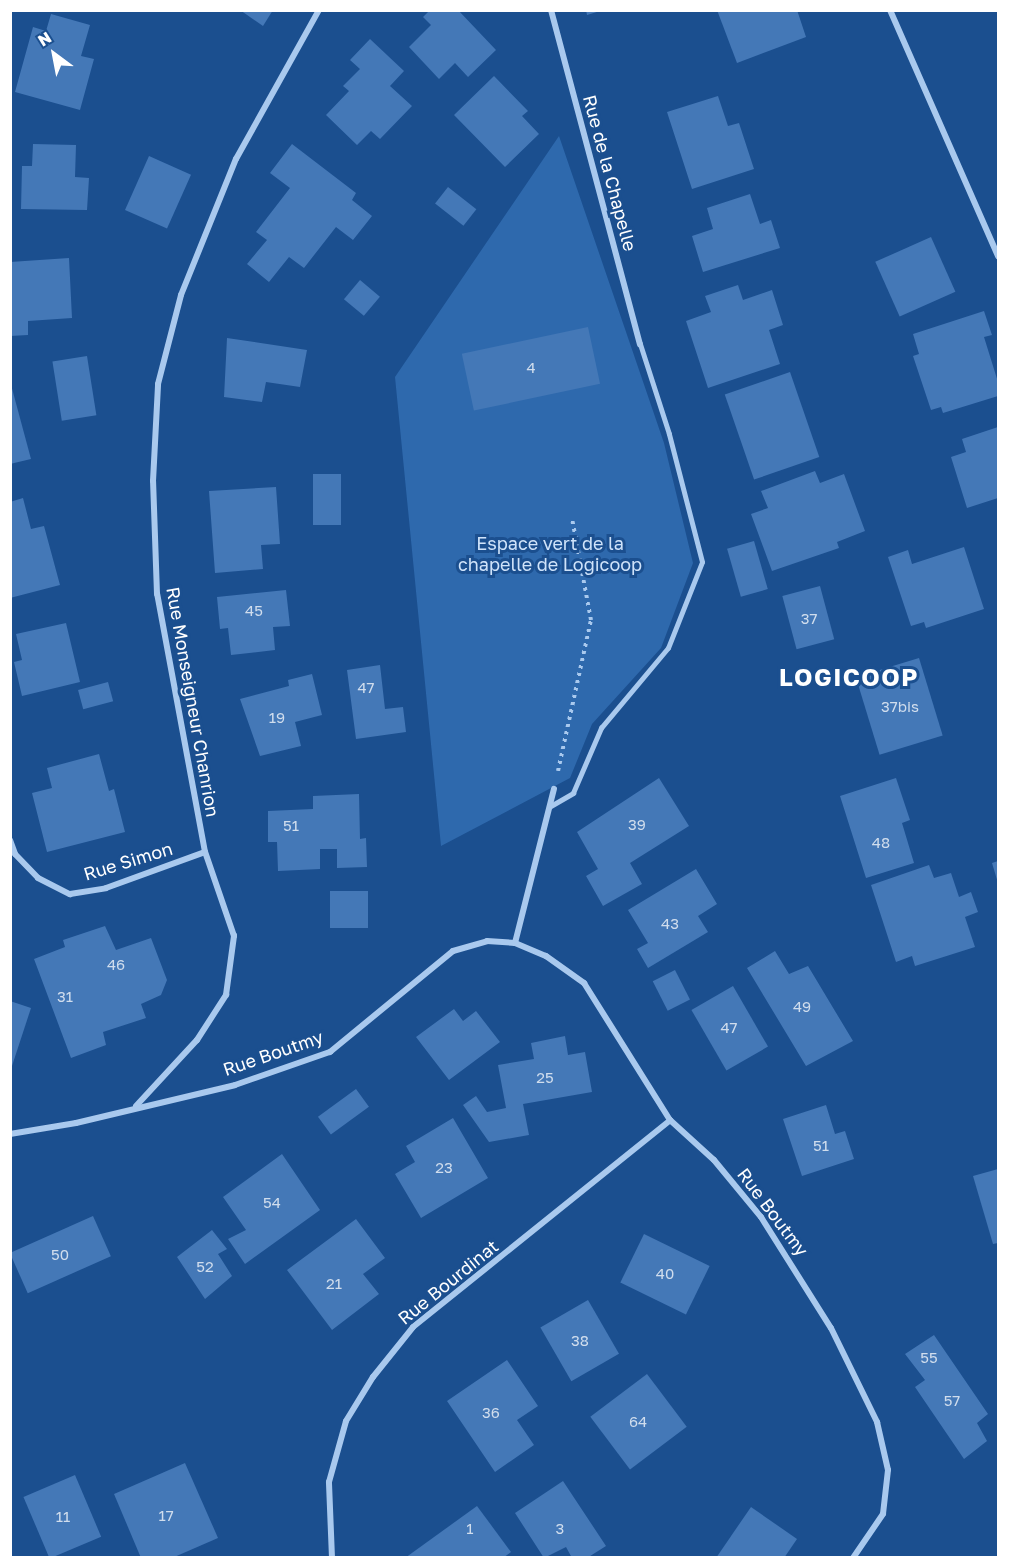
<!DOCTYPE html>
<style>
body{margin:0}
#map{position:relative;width:1009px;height:1568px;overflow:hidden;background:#1b4f8f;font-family:"Golos Text",sans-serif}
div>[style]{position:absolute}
.green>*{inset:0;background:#2e69ad}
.building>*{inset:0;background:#4478b7;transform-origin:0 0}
.path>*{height:4px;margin-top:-2px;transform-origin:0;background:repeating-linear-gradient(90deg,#a9c9ee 0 3px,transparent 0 7.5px)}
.lane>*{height:4.5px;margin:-2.25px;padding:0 2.25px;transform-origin:2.25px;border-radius:2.25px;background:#a9c9ee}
.street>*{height:6px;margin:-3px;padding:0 3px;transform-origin:3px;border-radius:3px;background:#a9c9ee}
span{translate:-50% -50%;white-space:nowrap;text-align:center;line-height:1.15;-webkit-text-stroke:6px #1b4f8f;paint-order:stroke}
.number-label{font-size:15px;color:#d0dded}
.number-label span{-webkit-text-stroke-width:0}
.street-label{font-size:18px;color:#fff}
.park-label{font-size:18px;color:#cfe3fa}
.district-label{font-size:24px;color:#fff;font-weight:700;letter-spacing:1.5px}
.frame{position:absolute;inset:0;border:12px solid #fff;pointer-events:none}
.north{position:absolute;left:24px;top:24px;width:60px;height:60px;-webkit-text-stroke:4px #1b4f8f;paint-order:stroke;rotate:328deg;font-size:16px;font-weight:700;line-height:24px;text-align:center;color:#fff}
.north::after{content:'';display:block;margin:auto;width:21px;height:27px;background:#fff;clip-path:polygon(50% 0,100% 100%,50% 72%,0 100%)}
</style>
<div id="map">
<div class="green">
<div style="clip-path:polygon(559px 136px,664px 443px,693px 563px,661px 648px,592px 724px,570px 778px,441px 846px,395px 377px)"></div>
</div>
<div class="building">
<div style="clip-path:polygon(240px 10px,273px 10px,263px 26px)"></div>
<div style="clip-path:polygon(430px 10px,458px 10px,496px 50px,468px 77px,455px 63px,439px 79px,409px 47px,431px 25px,423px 17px)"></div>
<div style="clip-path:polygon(586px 10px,600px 10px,600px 11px,587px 15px)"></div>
<div style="clip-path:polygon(717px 10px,797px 10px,806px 37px,737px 63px)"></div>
<div style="clip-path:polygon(51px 14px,90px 25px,81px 56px,94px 59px,80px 110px,15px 92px,33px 27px,46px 31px)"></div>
<div style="clip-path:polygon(370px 39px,404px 71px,390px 86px,412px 106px,380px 139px,371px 131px,357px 145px,326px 115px,349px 91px,343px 86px,360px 69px,350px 60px)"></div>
<div style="clip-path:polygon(494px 76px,528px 111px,522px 116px,539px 134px,505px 167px,454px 115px)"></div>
<div style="clip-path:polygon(718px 96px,728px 126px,739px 123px,754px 169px,692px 189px,667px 112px)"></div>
<div style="clip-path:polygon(33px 144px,76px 145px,75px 177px,89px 178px,87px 210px,21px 209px,22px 166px,32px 166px)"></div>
<div style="clip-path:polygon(292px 144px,356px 193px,352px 200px,372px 216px,353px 240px,336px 227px,304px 268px,289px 257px,269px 282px,247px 264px,267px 240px,256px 232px,290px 188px,270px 173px)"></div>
<div style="left:149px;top:156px;width:46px;height:59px;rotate:24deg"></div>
<div style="left:448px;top:187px;width:36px;height:21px;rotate:38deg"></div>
<div style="clip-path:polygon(750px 194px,760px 224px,771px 220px,780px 248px,703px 272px,692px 236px,713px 229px,707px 208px)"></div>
<div style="left:931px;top:237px;width:60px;height:61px;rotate:66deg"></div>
<div style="clip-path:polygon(69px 258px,72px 318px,28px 321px,28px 335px,10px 336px,10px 262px)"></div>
<div style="left:360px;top:280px;width:26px;height:25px;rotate:40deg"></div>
<div style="clip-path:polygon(738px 285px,743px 300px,772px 290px,783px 325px,769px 330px,780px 364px,708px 388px,686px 321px,711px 312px,705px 296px)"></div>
<div style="clip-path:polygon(984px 311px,992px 335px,984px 337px,998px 382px,998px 396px,943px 413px,941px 407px,931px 410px,913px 356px,919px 354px,913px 334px)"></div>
<div style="left:588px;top:327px;width:58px;height:129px;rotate:78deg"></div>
<div style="clip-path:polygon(227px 338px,307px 350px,300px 387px,266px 382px,262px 402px,224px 397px)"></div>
<div style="left:87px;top:356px;width:60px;height:35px;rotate:81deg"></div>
<div style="left:790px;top:372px;width:90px;height:69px;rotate:71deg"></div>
<div style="clip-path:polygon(10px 381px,31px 459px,10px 464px)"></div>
<div style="clip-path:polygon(998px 427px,998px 498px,967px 508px,951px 457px,966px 452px,962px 439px)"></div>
<div style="clip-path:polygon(815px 471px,820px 483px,844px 474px,865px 531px,837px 542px,839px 548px,772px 571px,751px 514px,768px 508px,761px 491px)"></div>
<div style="left:313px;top:474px;width:28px;height:51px"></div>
<div style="clip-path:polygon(276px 487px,280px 544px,261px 545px,263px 569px,215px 573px,209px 491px)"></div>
<div style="clip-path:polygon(23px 498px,31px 529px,44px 526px,60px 585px,10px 598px,10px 502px)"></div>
<div style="left:754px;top:541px;width:50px;height:28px;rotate:74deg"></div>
<div style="clip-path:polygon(964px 547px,984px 609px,926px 628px,924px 622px,911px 626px,888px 557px,908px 550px,912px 564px)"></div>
<div style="left:820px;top:586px;width:55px;height:39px;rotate:75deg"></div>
<div style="clip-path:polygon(286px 590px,290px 626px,273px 627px,275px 650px,231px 655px,228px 628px,220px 629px,217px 597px)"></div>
<div style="clip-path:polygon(66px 623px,80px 682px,22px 696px,14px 662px,22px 660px,16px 634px)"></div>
<div style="left:919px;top:658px;width:81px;height:66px;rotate:73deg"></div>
<div style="clip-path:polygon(380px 665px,385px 709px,403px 707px,406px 732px,356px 739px,347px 670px)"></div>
<div style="clip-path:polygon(312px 674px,322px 715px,295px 722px,301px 746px,260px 756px,240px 699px,289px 686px,288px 680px)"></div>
<div style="left:108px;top:682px;width:20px;height:31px;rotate:75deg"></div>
<div style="clip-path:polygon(99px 754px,109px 791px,114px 789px,125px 832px,47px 852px,32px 793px,52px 788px,47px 768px)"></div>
<div style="clip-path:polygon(659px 778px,689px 826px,630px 863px,642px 884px,603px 906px,586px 876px,598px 869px,577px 832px)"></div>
<div style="clip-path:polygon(896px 778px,910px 820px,902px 823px,914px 863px,866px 878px,840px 796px)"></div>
<div style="clip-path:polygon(359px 794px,360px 839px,366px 838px,367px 867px,337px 868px,337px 849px,320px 849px,320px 869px,278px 871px,277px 842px,268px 842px,268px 811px,313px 809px,313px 796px)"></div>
<div style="clip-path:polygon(998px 861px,998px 883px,992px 863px)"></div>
<div style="clip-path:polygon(929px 865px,934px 878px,951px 873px,959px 897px,971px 892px,978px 912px,965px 917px,975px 947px,915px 966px,912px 956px,896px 962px,871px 885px)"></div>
<div style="clip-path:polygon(696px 869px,717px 904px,698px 916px,708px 932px,648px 968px,637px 949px,648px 943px,628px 910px)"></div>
<div style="left:330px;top:891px;width:38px;height:37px"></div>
<div style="clip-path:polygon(105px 926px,116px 950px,151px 938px,167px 980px,161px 995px,141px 1004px,146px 1018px,103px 1032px,106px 1045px,71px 1058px,34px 959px,65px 947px,63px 940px)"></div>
<div style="clip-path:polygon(775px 951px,789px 974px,808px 966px,853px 1041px,806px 1066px,747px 968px)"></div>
<div style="left:675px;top:970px;width:33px;height:25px;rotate:63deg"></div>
<div style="left:733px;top:986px;width:70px;height:48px;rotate:60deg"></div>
<div style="clip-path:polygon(10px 1001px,31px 1008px,11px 1069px,10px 1069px)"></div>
<div style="clip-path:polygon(454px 1009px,463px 1021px,476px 1011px,500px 1042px,449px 1080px,416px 1037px)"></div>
<div style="clip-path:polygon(565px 1036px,568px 1055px,585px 1052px,592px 1092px,523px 1104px,529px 1135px,489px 1142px,463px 1105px,476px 1096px,487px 1112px,506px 1108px,498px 1065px,534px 1059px,531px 1043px)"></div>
<div style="left:356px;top:1089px;width:22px;height:47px;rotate:54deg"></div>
<div style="clip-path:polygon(826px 1105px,835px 1134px,845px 1131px,854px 1159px,802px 1176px,783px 1119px)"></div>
<div style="clip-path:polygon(453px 1118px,488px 1178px,421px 1218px,395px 1174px,415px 1162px,406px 1146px)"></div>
<div style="clip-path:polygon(282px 1154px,320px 1210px,245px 1264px,228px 1239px,246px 1230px,223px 1197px)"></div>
<div style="clip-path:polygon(998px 1169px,998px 1243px,993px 1244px,973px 1176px)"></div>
<div style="left:93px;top:1216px;width:44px;height:91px;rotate:66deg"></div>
<div style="clip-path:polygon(356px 1219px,385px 1258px,363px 1274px,379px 1294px,332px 1330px,287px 1270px)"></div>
<div style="clip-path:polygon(212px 1230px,227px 1249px,218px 1254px,232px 1276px,205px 1299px,177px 1257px)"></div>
<div style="left:644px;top:1234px;width:73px;height:54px;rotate:26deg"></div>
<div style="left:588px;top:1300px;width:62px;height:55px;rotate:60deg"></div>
<div style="clip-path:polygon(934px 1335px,988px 1414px,977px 1423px,987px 1441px,964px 1459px,915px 1387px,925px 1380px,905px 1354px)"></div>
<div style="clip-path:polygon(507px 1360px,538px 1406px,517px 1420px,534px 1445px,495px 1472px,447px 1401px)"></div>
<div style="left:647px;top:1374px;width:66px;height:71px;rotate:53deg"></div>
<div style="clip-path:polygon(185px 1463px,218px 1538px,172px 1558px,141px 1558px,114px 1494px)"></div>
<div style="left:75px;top:1475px;width:67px;height:56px;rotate:67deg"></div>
<div style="clip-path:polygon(563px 1481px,606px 1546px,587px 1558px,572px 1558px,566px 1547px,544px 1558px,515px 1513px)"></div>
<div style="clip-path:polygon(477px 1506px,511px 1552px,503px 1558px,405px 1558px)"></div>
<div style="clip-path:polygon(751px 1507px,797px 1539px,784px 1558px,716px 1558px)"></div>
</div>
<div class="path">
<div style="left:558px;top:771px;width:155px;rotate:-77.7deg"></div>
<div style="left:591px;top:620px;width:104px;rotate:-100.6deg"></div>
</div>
<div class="lane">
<div style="left:549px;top:807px;width:28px;rotate:-30deg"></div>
<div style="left:573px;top:793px;width:71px;rotate:-66.7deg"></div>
<div style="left:601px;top:728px;width:104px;rotate:-50.1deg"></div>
<div style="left:668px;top:648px;width:92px;rotate:-68.4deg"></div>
<div style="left:702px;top:562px;width:132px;rotate:-104.5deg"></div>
<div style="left:669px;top:434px;width:95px;rotate:-107.9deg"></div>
</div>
<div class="street">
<div style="left:551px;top:10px;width:346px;rotate:75.1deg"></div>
<div style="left:890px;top:10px;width:269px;rotate:66.3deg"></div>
<div style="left:10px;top:840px;width:15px;rotate:70deg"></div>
<div style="left:15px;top:854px;width:33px;rotate:46deg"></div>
<div style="left:38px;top:878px;width:36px;rotate:27deg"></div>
<div style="left:70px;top:894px;width:36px;rotate:-9deg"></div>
<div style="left:106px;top:888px;width:105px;rotate:-20deg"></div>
<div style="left:515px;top:943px;width:159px;rotate:-75.8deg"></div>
<div style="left:136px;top:1106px;width:90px;rotate:-47.3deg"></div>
<div style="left:197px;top:1040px;width:54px;rotate:-57.2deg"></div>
<div style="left:226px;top:995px;width:60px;rotate:-82.3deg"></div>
<div style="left:234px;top:936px;width:89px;rotate:-109deg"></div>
<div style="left:205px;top:852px;width:262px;rotate:-100.5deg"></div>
<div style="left:157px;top:594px;width:113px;rotate:-92deg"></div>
<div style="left:153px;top:481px;width:97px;rotate:-87deg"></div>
<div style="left:158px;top:384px;width:92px;rotate:-75.5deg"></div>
<div style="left:181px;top:295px;width:147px;rotate:-68deg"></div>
<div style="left:236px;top:159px;width:171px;rotate:-60.9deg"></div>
<div style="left:10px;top:1134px;width:67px;rotate:-9.5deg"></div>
<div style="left:76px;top:1123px;width:163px;rotate:-13.4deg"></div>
<div style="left:235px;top:1085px;width:101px;rotate:-19.2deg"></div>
<div style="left:330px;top:1052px;width:159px;rotate:-39.4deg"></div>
<div style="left:453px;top:951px;width:35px;rotate:-16deg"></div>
<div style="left:487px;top:941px;width:28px;rotate:4deg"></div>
<div style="left:515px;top:943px;width:34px;rotate:23deg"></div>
<div style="left:546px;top:956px;width:47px;rotate:35.4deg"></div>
<div style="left:584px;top:983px;width:162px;rotate:57.9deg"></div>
<div style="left:670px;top:1120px;width:59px;rotate:42.3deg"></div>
<div style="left:714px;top:1160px;width:74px;rotate:50.5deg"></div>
<div style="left:761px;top:1217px;width:131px;rotate:57.8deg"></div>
<div style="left:831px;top:1328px;width:105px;rotate:63.9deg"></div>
<div style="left:877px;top:1422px;width:49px;rotate:77.1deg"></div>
<div style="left:888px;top:1470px;width:44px;rotate:96.5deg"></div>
<div style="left:883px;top:1514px;width:53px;rotate:124.3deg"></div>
<div style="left:332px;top:1558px;width:76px;rotate:-92.3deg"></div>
<div style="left:329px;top:1482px;width:63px;rotate:-74.4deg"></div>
<div style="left:346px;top:1421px;width:52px;rotate:-58.5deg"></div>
<div style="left:373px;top:1377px;width:64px;rotate:-51.3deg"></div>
<div style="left:413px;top:1327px;width:330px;rotate:-38.8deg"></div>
</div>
<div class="number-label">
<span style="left:531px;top:368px">4</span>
<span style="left:254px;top:611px">45</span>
<span style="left:809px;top:619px">37</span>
<span style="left:366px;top:688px">47</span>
<span style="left:900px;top:707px">37bis</span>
<span style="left:277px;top:718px">19</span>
<span style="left:637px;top:825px">39</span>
<span style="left:291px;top:826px">51</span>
<span style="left:881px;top:843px">48</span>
<span style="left:670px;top:924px">43</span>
<span style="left:116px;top:965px">46</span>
<span style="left:65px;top:997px">31</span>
<span style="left:802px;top:1007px">49</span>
<span style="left:729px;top:1028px">47</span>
<span style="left:545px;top:1078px">25</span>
<span style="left:821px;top:1146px">51</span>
<span style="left:444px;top:1168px">23</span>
<span style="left:272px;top:1203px">54</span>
<span style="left:60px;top:1255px">50</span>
<span style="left:205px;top:1267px">52</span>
<span style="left:665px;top:1274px">40</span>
<span style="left:334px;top:1284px">21</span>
<span style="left:580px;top:1341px">38</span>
<span style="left:929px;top:1358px">55</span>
<span style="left:952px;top:1401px">57</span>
<span style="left:491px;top:1413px">36</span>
<span style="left:638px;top:1422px">64</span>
<span style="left:166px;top:1516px">17</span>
<span style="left:63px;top:1517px">11</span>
<span style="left:470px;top:1529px">1</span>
<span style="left:560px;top:1529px">3</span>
</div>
<div class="street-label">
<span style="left:610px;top:173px;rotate:75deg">Rue de la Chapelle</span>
<span style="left:193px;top:702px;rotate:80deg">Rue Monseigneur Chanrion</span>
<span style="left:128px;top:861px;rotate:-17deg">Rue Simon</span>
<span style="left:273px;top:1053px;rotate:-19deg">Rue Boutmy</span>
<span style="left:773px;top:1212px;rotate:53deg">Rue Boutmy</span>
<span style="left:448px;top:1282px;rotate:-39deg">Rue Bourdinat</span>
</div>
<div class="park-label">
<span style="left:550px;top:554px">Espace vert de la<br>chapelle de Logicoop</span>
</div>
<div class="district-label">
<span style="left:849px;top:677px">LOGICOOP</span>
</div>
<div class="frame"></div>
<div class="north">N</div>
</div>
